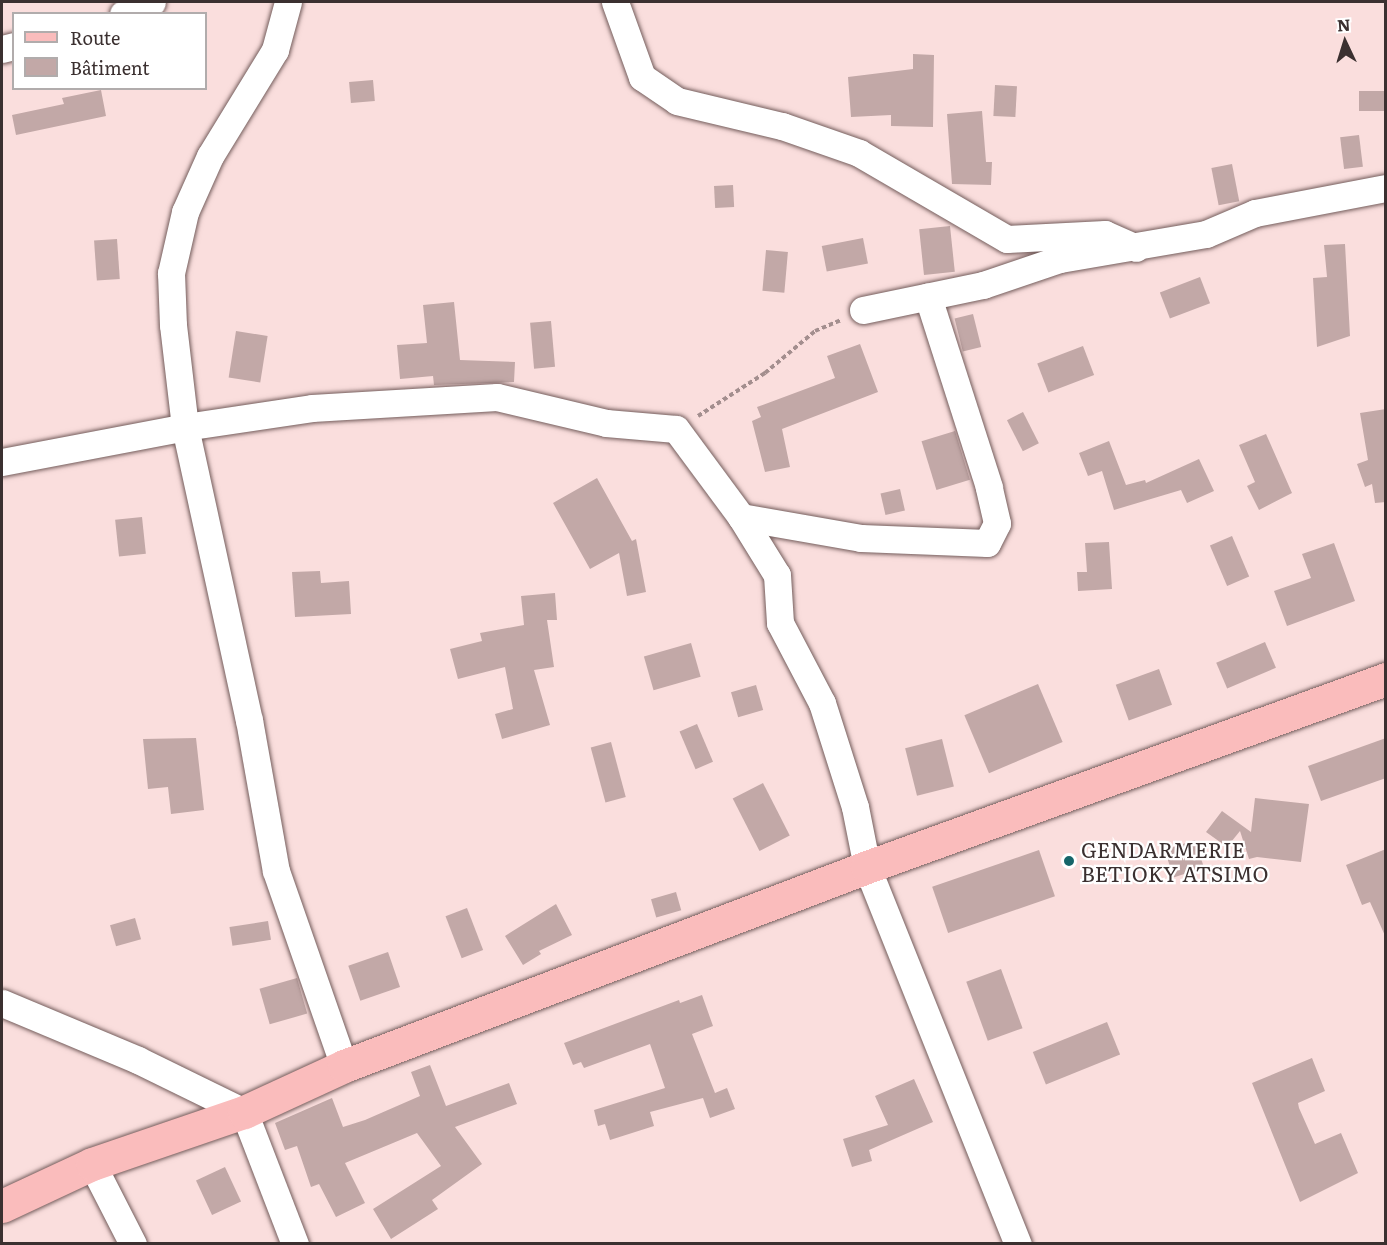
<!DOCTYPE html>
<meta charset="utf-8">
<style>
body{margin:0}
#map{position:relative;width:1387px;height:1245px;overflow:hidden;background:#fadedd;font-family:Literata,serif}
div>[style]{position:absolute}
.building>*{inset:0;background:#c2a8a7;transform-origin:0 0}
.path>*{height:4px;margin-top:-2px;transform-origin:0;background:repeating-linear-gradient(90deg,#a38e8e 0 4.5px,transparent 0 7.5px)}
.roads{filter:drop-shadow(0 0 2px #745d5c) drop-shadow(0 0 2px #745d5c)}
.minor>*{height:27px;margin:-13.5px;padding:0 13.5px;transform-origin:13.5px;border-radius:13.5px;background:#fff}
.major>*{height:33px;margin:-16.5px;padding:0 16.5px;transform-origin:16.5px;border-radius:16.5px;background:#fabcbc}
.dots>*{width:16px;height:16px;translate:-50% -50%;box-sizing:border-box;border:3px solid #fff;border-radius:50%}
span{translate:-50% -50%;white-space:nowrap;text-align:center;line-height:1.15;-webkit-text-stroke:4.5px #fff;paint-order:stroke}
.poi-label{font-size:21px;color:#3b3030}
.left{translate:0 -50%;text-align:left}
.frame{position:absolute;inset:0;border:3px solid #3b3030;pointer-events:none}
.legend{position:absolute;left:12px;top:12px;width:195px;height:78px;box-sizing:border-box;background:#fff;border:2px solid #b1acac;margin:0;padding:8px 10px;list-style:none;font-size:18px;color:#3b3030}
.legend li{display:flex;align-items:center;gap:12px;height:30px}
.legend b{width:30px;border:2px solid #b1acac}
.north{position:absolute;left:1315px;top:12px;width:60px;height:60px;-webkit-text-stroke:4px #fff;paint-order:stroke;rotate:356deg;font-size:16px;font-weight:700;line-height:24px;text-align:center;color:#3b3030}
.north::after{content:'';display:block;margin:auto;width:21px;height:27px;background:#3b3030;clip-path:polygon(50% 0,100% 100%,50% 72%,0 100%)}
</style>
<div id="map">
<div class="building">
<div style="clip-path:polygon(913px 54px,934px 55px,933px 127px,891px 126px,891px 115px,851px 117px,848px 77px,913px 69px)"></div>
<div style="left:373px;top:80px;width:21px;height:24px;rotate:85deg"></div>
<div style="left:995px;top:85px;width:22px;height:31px;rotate:3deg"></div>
<div style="clip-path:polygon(101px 90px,106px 116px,16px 135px,12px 115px,64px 104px,62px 98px)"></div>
<div style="left:1386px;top:91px;width:20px;height:27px;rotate:90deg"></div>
<div style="clip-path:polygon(982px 111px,986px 162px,992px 162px,991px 185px,952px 184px,947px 114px)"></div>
<div style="left:1359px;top:135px;width:32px;height:19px;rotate:83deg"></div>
<div style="left:1232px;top:164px;width:38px;height:21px;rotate:79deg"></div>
<div style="left:733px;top:185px;width:22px;height:19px;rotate:87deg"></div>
<div style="left:950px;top:226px;width:46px;height:31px;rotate:84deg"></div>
<div style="left:863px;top:238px;width:26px;height:42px;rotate:79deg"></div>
<div style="left:117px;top:239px;width:40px;height:23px;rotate:86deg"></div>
<div style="clip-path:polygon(1345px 244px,1350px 336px,1317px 347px,1313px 278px,1327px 277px,1324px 245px)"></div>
<div style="left:766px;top:250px;width:22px;height:41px;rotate:5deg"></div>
<div style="left:1200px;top:277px;width:28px;height:43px;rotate:69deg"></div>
<div style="clip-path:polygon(454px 302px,460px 360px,515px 362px,514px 382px,434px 385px,433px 376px,400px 379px,397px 345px,427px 343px,423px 305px)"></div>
<div style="left:973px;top:314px;width:34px;height:19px;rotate:76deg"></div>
<div style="left:551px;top:321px;width:46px;height:21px;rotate:85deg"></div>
<div style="left:236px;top:331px;width:32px;height:47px;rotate:9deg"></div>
<div style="clip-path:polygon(860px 344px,878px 392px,782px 429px,790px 467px,765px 472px,752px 421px,761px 417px,757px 407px,835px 378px,827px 356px)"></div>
<div style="left:1083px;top:346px;width:31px;height:49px;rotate:69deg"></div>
<div style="clip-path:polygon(1386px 409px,1386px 502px,1375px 503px,1372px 484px,1365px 487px,1357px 464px,1368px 460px,1360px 413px)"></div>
<div style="left:1023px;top:412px;width:35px;height:18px;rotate:63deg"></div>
<div style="left:955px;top:431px;width:51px;height:35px;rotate:73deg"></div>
<div style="clip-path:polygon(1266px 434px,1292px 493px,1259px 510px,1247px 486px,1255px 482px,1239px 445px)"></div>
<div style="clip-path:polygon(1109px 441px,1126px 485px,1145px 480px,1146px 483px,1199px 459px,1214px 491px,1187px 503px,1181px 490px,1114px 510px,1102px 471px,1088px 476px,1079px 453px)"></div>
<div style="clip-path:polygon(597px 478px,632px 541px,636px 539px,646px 592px,627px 596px,619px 553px,590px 569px,553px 503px)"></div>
<div style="left:900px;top:489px;width:22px;height:20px;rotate:77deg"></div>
<div style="left:142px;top:517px;width:37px;height:27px;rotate:84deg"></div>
<div style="left:1232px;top:536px;width:44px;height:24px;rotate:67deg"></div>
<div style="clip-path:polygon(1109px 542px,1112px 589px,1078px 591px,1077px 572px,1087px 572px,1085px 543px)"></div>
<div style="clip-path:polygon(1334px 543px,1355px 601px,1287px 626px,1274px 591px,1311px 578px,1302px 554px)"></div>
<div style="clip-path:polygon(320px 571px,321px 583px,349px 581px,351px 614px,295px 617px,292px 572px)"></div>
<div style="clip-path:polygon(555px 593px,557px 620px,547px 620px,554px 667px,534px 670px,550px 725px,502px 739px,495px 714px,513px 709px,505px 667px,458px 679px,450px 649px,482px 641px,480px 633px,524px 625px,521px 596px)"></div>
<div style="left:1265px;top:642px;width:28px;height:53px;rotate:67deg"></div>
<div style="left:691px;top:643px;width:35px;height:49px;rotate:74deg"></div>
<div style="left:1159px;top:669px;width:38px;height:46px;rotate:70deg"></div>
<div style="left:1038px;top:684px;width:63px;height:80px;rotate:67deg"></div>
<div style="left:756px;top:685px;width:26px;height:26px;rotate:74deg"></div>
<div style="left:697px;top:724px;width:41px;height:19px;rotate:67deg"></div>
<div style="clip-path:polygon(196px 738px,204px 810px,171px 814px,168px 787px,148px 789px,143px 739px)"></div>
<div style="clip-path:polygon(1386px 738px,1386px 778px,1321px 801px,1308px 766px)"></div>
<div style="left:942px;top:739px;width:49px;height:38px;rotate:76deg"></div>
<div style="left:611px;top:742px;width:57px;height:21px;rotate:75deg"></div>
<div style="left:763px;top:783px;width:59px;height:34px;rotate:63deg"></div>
<div style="clip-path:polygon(1255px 798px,1309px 804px,1301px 862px,1257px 857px,1249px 859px,1240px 831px,1227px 847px,1206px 832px,1222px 811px,1251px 832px)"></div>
<div style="left:1195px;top:840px;width:29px;height:32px;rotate:72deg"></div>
<div style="clip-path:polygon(1386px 849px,1386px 938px,1370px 902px,1362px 905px,1346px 865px)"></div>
<div style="left:1039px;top:850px;width:49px;height:113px;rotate:71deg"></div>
<div style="left:676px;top:892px;width:19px;height:26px;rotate:74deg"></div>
<div style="clip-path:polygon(556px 904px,572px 935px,539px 951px,541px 954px,523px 965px,505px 936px)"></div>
<div style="left:467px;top:908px;width:45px;height:23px;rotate:69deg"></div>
<div style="left:135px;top:918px;width:22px;height:26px;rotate:74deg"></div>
<div style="left:268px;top:921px;width:19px;height:39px;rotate:81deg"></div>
<div style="left:388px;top:952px;width:37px;height:42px;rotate:71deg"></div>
<div style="left:1001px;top:969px;width:63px;height:37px;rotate:70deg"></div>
<div style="left:297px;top:978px;width:37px;height:39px;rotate:74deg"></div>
<div style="clip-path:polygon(702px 995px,713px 1026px,692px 1034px,715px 1093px,727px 1088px,735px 1109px,710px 1118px,703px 1098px,650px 1112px,654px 1126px,610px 1140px,605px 1124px,598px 1126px,594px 1110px,665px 1088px,650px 1044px,584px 1068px,581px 1062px,573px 1065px,564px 1043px,679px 1000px,680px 1003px)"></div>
<div style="left:1107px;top:1022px;width:35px;height:80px;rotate:68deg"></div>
<div style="clip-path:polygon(1312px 1058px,1325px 1091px,1298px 1103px,1299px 1108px,1315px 1144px,1341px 1133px,1358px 1173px,1300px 1202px,1252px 1083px)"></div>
<div style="clip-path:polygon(430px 1065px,446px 1106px,509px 1083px,517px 1104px,455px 1127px,482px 1164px,432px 1200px,438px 1209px,391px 1239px,373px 1209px,441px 1166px,417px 1133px,345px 1163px,365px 1203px,336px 1217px,319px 1184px,311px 1187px,297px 1146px,285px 1150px,275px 1123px,332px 1098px,343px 1127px,365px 1120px,420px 1096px,411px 1072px)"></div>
<div style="clip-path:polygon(914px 1079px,933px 1122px,869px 1150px,872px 1161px,852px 1167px,843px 1139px,888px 1125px,875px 1096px)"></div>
<div style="left:225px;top:1167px;width:38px;height:32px;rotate:65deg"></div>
</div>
<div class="path">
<div style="left:698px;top:416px;width:80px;rotate:-32.7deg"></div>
<div style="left:765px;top:373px;width:65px;rotate:-40deg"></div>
<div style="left:815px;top:331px;width:28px;rotate:-23deg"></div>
</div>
<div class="roads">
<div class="minor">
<div style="left:288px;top:2px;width:50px;rotate:105.2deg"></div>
<div style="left:275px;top:50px;width:124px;rotate:121.5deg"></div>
<div style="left:210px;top:156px;width:61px;rotate:114.1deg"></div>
<div style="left:185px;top:212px;width:63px;rotate:102.9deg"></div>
<div style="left:171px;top:273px;width:52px;rotate:87.8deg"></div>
<div style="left:173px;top:325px;width:103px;rotate:83.3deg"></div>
<div style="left:185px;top:427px;width:300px;rotate:77.7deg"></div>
<div style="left:249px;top:720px;width:153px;rotate:79.9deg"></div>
<div style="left:276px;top:871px;width:207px;rotate:70.8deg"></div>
<div style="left:615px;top:2px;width:80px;rotate:70.2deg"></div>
<div style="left:642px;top:77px;width:42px;rotate:34.4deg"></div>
<div style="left:677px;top:101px;width:108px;rotate:13.4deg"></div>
<div style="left:782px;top:126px;width:82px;rotate:19.3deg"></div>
<div style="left:859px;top:153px;width:171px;rotate:30.2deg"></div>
<div style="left:1007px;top:239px;width:98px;rotate:-2.9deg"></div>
<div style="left:1105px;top:234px;width:34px;rotate:24deg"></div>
<div style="left:123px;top:14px;width:31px;rotate:-22deg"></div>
<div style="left:2px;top:49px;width:12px;rotate:-14deg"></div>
<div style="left:863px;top:310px;width:123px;rotate:-11.8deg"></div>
<div style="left:983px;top:285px;width:81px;rotate:-18.7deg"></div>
<div style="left:1060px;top:259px;width:148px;rotate:-9.7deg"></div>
<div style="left:1206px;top:234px;width:53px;rotate:-23.2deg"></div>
<div style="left:1255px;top:213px;width:133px;rotate:-10.8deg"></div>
<div style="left:2px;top:462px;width:186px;rotate:-10.8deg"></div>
<div style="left:185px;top:427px;width:128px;rotate:-8.5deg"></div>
<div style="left:312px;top:408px;width:185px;rotate:-3.4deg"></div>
<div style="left:497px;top:397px;width:112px;rotate:13.4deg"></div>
<div style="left:606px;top:423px;width:70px;rotate:4.9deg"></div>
<div style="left:676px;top:429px;width:109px;rotate:53.5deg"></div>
<div style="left:741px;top:517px;width:122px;rotate:9.9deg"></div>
<div style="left:861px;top:538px;width:126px;rotate:2.3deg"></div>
<div style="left:987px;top:543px;width:22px;rotate:-63deg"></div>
<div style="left:997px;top:523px;width:37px;rotate:-103deg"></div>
<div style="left:989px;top:487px;width:200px;rotate:-107.8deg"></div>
<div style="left:741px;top:517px;width:68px;rotate:58.2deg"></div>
<div style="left:777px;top:575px;width:48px;rotate:86.4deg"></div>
<div style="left:780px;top:623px;width:90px;rotate:62.3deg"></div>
<div style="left:822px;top:703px;width:109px;rotate:72.4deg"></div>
<div style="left:855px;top:807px;width:61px;rotate:78.7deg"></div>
<div style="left:867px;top:867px;width:406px;rotate:68.2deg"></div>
<div style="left:2px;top:1003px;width:147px;rotate:22.7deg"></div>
<div style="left:138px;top:1060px;width:118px;rotate:26.1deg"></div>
<div style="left:244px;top:1112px;width:142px;rotate:68.9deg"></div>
<div style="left:92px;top:1164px;width:90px;rotate:62.9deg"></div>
</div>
<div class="major">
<div style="left:2px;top:1206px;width:99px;rotate:-25deg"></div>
<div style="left:92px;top:1164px;width:161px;rotate:-18.9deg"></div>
<div style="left:244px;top:1112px;width:110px;rotate:-24.7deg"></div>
<div style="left:344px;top:1066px;width:560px;rotate:-20.83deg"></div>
<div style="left:867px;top:867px;width:552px;rotate:-19.91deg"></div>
</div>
</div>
<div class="dots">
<div style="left:1069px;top:861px;background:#166569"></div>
</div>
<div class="poi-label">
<span class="left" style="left:1081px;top:861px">GENDARMERIE<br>BETIOKY ATSIMO</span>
</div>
<div class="frame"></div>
<ul class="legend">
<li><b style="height:8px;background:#fabcbc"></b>Route</li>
<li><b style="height:16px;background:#c2a8a7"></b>Bâtiment</li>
</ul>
<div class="north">N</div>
</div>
